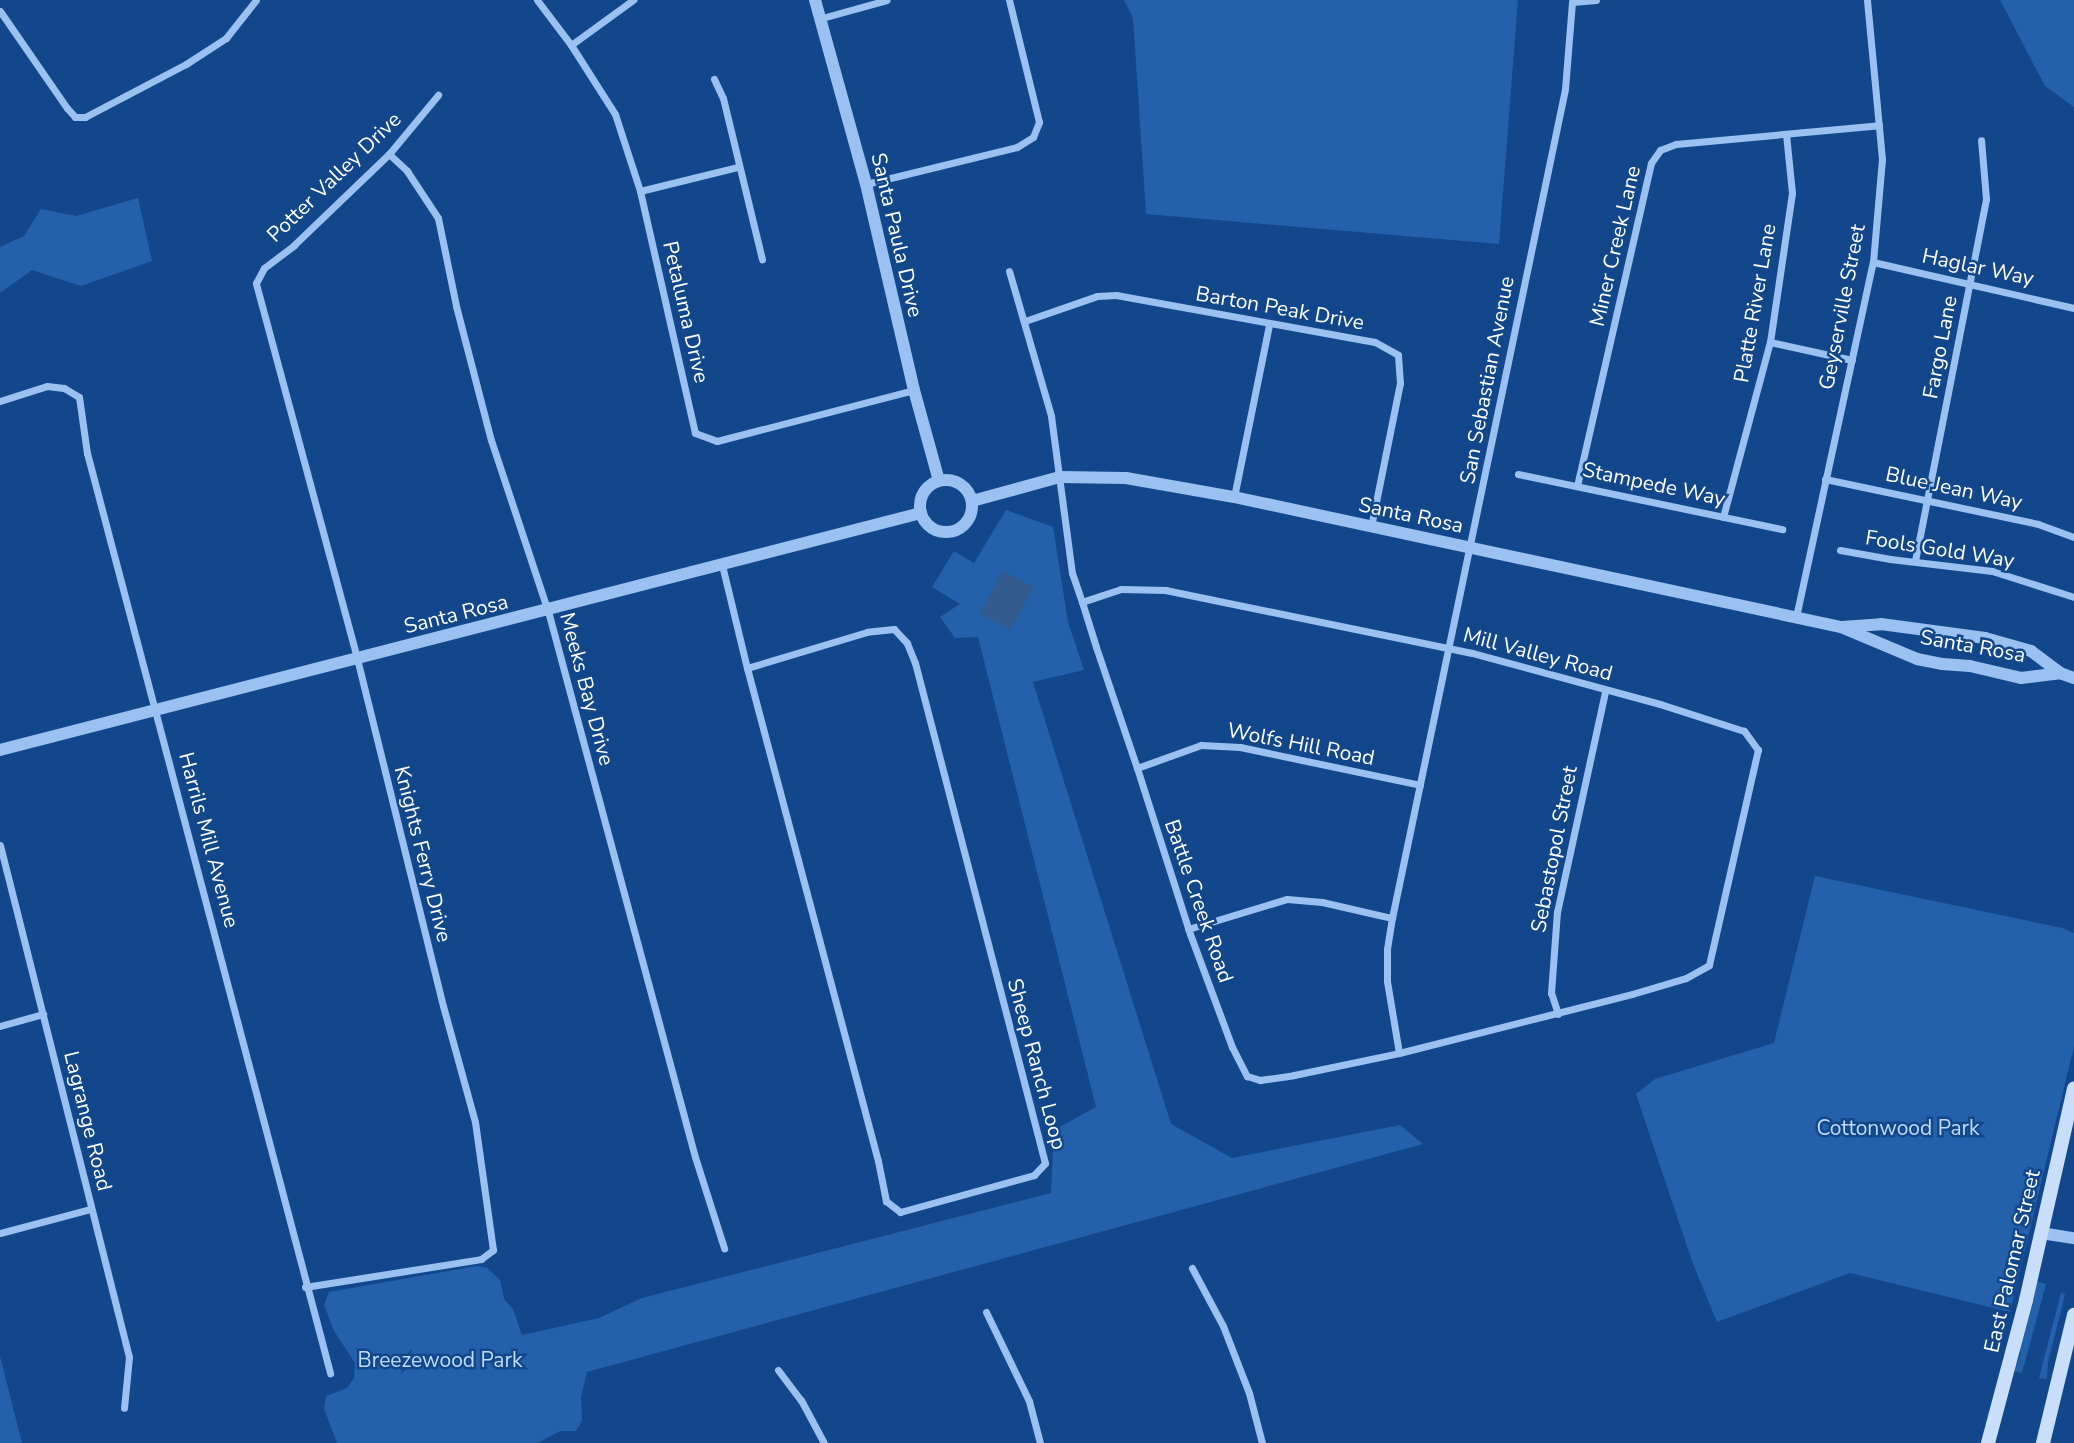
<!DOCTYPE html>
<style>
body{margin:0}
#map{position:relative;width:2074px;height:1443px;overflow:hidden;background:#13478b;font-family:"Nunito Sans",sans-serif}
div>[style]{position:absolute}
.green>*{inset:0;background:#2461aa}
.water>*{inset:0;background:#335b8d;transform-origin:0 0}
.minor>*{height:7px;margin:-3.5px;padding:0 3.5px;transform-origin:3.5px;border-radius:3.5px;background:#9ac1f1}
.tertiary>*{height:12px;margin:-6px;padding:0 6px;transform-origin:6px;border-radius:6px;background:#9ac1f1}
.tertiary>.ring{margin:-6px;padding:0;box-sizing:content-box;background:none;border:12px solid #9ac1f1;border-radius:50%}
.secondary>*{height:14px;margin:-7px;padding:0 7px;transform-origin:7px;border-radius:7px;background:#c8defb}
span{translate:-50% -50%;white-space:nowrap;text-align:center;line-height:1.15;-webkit-text-stroke:5px #13478b;paint-order:stroke}
.street-label{font-size:21px;color:#fff}
.park-label{font-size:21px;color:#c0dbfc}
</style>
<div id="map">
<div class="green">
<div style="clip-path:polygon(1124px 0,1518px 0,1499px 244px,1146px 214px,1133px 18px)"></div>
<div style="clip-path:polygon(2000px 0,2074px 0,2074px 107px,2045px 86px)"></div>
<div style="clip-path:polygon(138px 198px,152px 261px,81px 286px,32px 270px,0 293px,0 247px,24px 236px,41px 209px,76px 216px)"></div>
<div style="clip-path:polygon(1006px 510px,1053px 527px,1068px 622px,1084px 670px,1033px 682px,1171px 1124px,1232px 1158px,1400px 1125px,1423px 1144px,587px 1372px,581px 1397px,582px 1421px,576px 1431px,560px 1431px,537px 1443px,337px 1443px,324px 1409px,326px 1396px,347px 1388px,354px 1378px,355px 1363px,334px 1331px,324px 1305px,329px 1292px,477px 1266px,487px 1268px,500px 1280px,504px 1299px,513px 1309px,522px 1335px,599px 1318px,642px 1298px,1051px 1193px,1054px 1130px,1096px 1107px,978px 637px,955px 638px,940px 617px,960px 604px,932px 587px,954px 551px,974px 563px)"></div>
<div style="clip-path:polygon(1815px 876px,2062px 928px,2074px 933px,2074px 1046px,2010px 1312px,1850px 1273px,1717px 1322px,1693px 1264px,1636px 1094px,1655px 1079px,1774px 1043px)"></div>
<div style="clip-path:polygon(2036px 1281px,2046px 1284px,2022px 1373px,2014px 1371px,2021px 1353px,2016px 1351px)"></div>
<div style="clip-path:polygon(2061px 1293px,2065px 1294px,2064px 1299px,2048px 1362px,2047px 1379px,2039px 1378px)"></div>
<div style="clip-path:polygon(0 1356px,22px 1443px,0 1443px)"></div>
</div>
<div class="water">
<div style="left:1003px;top:571px;width:34px;height:48px;rotate:28deg"></div>
</div>
<div class="minor">
<div style="left:537px;top:0;width:56px;rotate:52.9deg"></div>
<div style="left:571px;top:45px;width:82px;rotate:57.5deg"></div>
<div style="left:615px;top:114px;width:81px;rotate:72deg"></div>
<div style="left:640px;top:191px;width:248px;rotate:77.2deg"></div>
<div style="left:695px;top:433px;width:23px;rotate:20deg"></div>
<div style="left:717px;top:441px;width:203px;rotate:-14.5deg"></div>
<div style="left:0;top:11px;width:118px;rotate:55.4deg"></div>
<div style="left:67px;top:108px;width:12px;rotate:48deg"></div>
<div style="left:75px;top:117px;width:10px"></div>
<div style="left:85px;top:117px;width:114px;rotate:-27.7deg"></div>
<div style="left:186px;top:64px;width:48px;rotate:-33deg"></div>
<div style="left:226px;top:38px;width:48px;rotate:-51.7deg"></div>
<div style="left:822px;top:18px;width:67px;rotate:-15.5deg"></div>
<div style="left:571px;top:45px;width:77px;rotate:-36deg"></div>
<div style="left:714px;top:79px;width:21px;rotate:65deg"></div>
<div style="left:723px;top:98px;width:166px;rotate:76.4deg"></div>
<div style="left:389px;top:154px;width:25px;rotate:43deg"></div>
<div style="left:407px;top:171px;width:56px;rotate:56.6deg"></div>
<div style="left:438px;top:218px;width:90px;rotate:78.4deg"></div>
<div style="left:456px;top:306px;width:138px;rotate:75.4deg"></div>
<div style="left:491px;top:440px;width:180px;rotate:71.6deg"></div>
<div style="left:548px;top:611px;width:565px;rotate:74.93deg"></div>
<div style="left:695px;top:1157px;width:96px;rotate:72.3deg"></div>
<div style="left:866px;top:184px;width:155px;rotate:-13.8deg"></div>
<div style="left:1017px;top:147px;width:19px;rotate:-32deg"></div>
<div style="left:1033px;top:137px;width:16px;rotate:-68deg"></div>
<div style="left:1039px;top:122px;width:126px;rotate:-103.8deg"></div>
<div style="left:640px;top:191px;width:101px;rotate:-13.8deg"></div>
<div style="left:1873px;top:262px;width:206px;rotate:12.9deg"></div>
<div style="left:1009px;top:271px;width:151px;rotate:73.8deg"></div>
<div style="left:1051px;top:416px;width:158px;rotate:82.4deg"></div>
<div style="left:1072px;top:573px;width:31px;rotate:71deg"></div>
<div style="left:1082px;top:602px;width:47px;rotate:72.7deg"></div>
<div style="left:1096px;top:647px;width:128px;rotate:71.3deg"></div>
<div style="left:1137px;top:768px;width:174px;rotate:72.3deg"></div>
<div style="left:1190px;top:934px;width:121px;rotate:69.6deg"></div>
<div style="left:1232px;top:1047px;width:33px;rotate:63deg"></div>
<div style="left:1247px;top:1076px;width:14px;rotate:17deg"></div>
<div style="left:1260px;top:1080px;width:34px;rotate:-8deg"></div>
<div style="left:1294px;top:1075px;width:107px;rotate:-11.8deg"></div>
<div style="left:1399px;top:1053px;width:240px;rotate:-14.2deg"></div>
<div style="left:1632px;top:994px;width:56px;rotate:-16.5deg"></div>
<div style="left:1686px;top:978px;width:26px;rotate:-29deg"></div>
<div style="left:1709px;top:965px;width:221px;rotate:-77.2deg"></div>
<div style="left:1758px;top:750px;width:24px;rotate:-126deg"></div>
<div style="left:1744px;top:731px;width:88px;rotate:-162.2deg"></div>
<div style="left:1660px;top:704px;width:195px;rotate:-164.8deg"></div>
<div style="left:1472px;top:653px;width:312px;rotate:-168.4deg"></div>
<div style="left:1166px;top:590px;width:45px;rotate:-178.7deg"></div>
<div style="left:1121px;top:589px;width:41px;rotate:161.6deg"></div>
<div style="left:1025px;top:321px;width:76px;rotate:-19.1deg"></div>
<div style="left:1097px;top:296px;width:19px;rotate:-3deg"></div>
<div style="left:1116px;top:295px;width:263px;rotate:10.3deg"></div>
<div style="left:1375px;top:342px;width:26px;rotate:29deg"></div>
<div style="left:1398px;top:355px;width:28px;rotate:86deg"></div>
<div style="left:1400px;top:383px;width:147px;rotate:101.4deg"></div>
<div style="left:1770px;top:342px;width:84px;rotate:12.4deg"></div>
<div style="left:0;top:401px;width:49px;rotate:-17.7deg"></div>
<div style="left:47px;top:386px;width:17px;rotate:7deg"></div>
<div style="left:64px;top:388px;width:17px;rotate:31deg"></div>
<div style="left:79px;top:397px;width:57px;rotate:81.9deg"></div>
<div style="left:87px;top:453px;width:952px;rotate:75.2deg"></div>
<div style="left:1518px;top:474px;width:270px;rotate:11.8deg"></div>
<div style="left:1825px;top:479px;width:218px;rotate:11.9deg"></div>
<div style="left:2038px;top:524px;width:38px;rotate:20deg"></div>
<div style="left:1577px;top:486px;width:331px;rotate:-77.1deg"></div>
<div style="left:1651px;top:163px;width:16px;rotate:-55deg"></div>
<div style="left:1660px;top:150px;width:17px;rotate:-21deg"></div>
<div style="left:1676px;top:144px;width:204px;rotate:-5.3deg"></div>
<div style="left:1234px;top:497px;width:176px;rotate:-78.5deg"></div>
<div style="left:1723px;top:517px;width:181px;rotate:-75deg"></div>
<div style="left:1770px;top:342px;width:151px;rotate:-81.6deg"></div>
<div style="left:1792px;top:193px;width:59px;rotate:-95.8deg"></div>
<div style="left:1840px;top:550px;width:51px;rotate:10.2deg"></div>
<div style="left:1890px;top:559px;width:103px;rotate:6.7deg"></div>
<div style="left:1992px;top:571px;width:86px;rotate:17.6deg"></div>
<div style="left:1915px;top:561px;width:369px;rotate:-78.9deg"></div>
<div style="left:1986px;top:199px;width:59px;rotate:-94.8deg"></div>
<div style="left:722px;top:565px;width:106px;rotate:76.4deg"></div>
<div style="left:747px;top:668px;width:510px;rotate:75.12deg"></div>
<div style="left:878px;top:1161px;width:41px;rotate:78.7deg"></div>
<div style="left:886px;top:1201px;width:18px;rotate:38deg"></div>
<div style="left:900px;top:1212px;width:139px;rotate:-15.4deg"></div>
<div style="left:1034px;top:1175px;width:16px;rotate:-47deg"></div>
<div style="left:1045px;top:1163px;width:517px;rotate:-104.57deg"></div>
<div style="left:915px;top:663px;width:22px;rotate:-112deg"></div>
<div style="left:907px;top:643px;width:19px;rotate:-133deg"></div>
<div style="left:894px;top:629px;width:27px;rotate:174deg"></div>
<div style="left:867px;top:632px;width:125px;rotate:163.3deg"></div>
<div style="left:1796px;top:617px;width:363px;rotate:-77.8deg"></div>
<div style="left:1873px;top:262px;width:103px;rotate:-85deg"></div>
<div style="left:1882px;top:159px;width:160px;rotate:-95.4deg"></div>
<div style="left:1137px;top:768px;width:68px;rotate:-19.8deg"></div>
<div style="left:1201px;top:745px;width:39px;rotate:3deg"></div>
<div style="left:1240px;top:747px;width:184px;rotate:11.9deg"></div>
<div style="left:0;top:845px;width:528px;rotate:75.86deg"></div>
<div style="left:129px;top:1357px;width:51px;rotate:95.6deg"></div>
<div style="left:1188px;top:929px;width:103px;rotate:-16.9deg"></div>
<div style="left:1287px;top:899px;width:35px;rotate:5deg"></div>
<div style="left:1322px;top:902px;width:72px;rotate:12.9deg"></div>
<div style="left:1558px;top:1014px;width:22px;rotate:-108deg"></div>
<div style="left:1551px;top:993px;width:81px;rotate:-85.8deg"></div>
<div style="left:1557px;top:912px;width:226px;rotate:-77.7deg"></div>
<div style="left:0;top:1026px;width:45px;rotate:-15.6deg"></div>
<div style="left:1399px;top:1053px;width:73px;rotate:-99.5deg"></div>
<div style="left:1387px;top:981px;width:32px;rotate:-90deg"></div>
<div style="left:1387px;top:949px;width:31px;rotate:-81deg"></div>
<div style="left:1392px;top:918px;width:847px;rotate:-78.21deg"></div>
<div style="left:1565px;top:89px;width:87px;rotate:-85.4deg"></div>
<div style="left:1572px;top:2px;width:24px;rotate:-5deg"></div>
<div style="left:0;top:1233px;width:94px;rotate:-14.8deg"></div>
<div style="left:1192px;top:1268px;width:66px;rotate:61.9deg"></div>
<div style="left:1223px;top:1326px;width:72px;rotate:68.8deg"></div>
<div style="left:1249px;top:1393px;width:52px;rotate:75.4deg"></div>
<div style="left:305px;top:1287px;width:178px;rotate:-9deg"></div>
<div style="left:481px;top:1259px;width:15px;rotate:-37deg"></div>
<div style="left:493px;top:1250px;width:129px;rotate:-98deg"></div>
<div style="left:475px;top:1122px;width:120px;rotate:-105.4deg"></div>
<div style="left:443px;top:1006px;width:358px;rotate:-103.9deg"></div>
<div style="left:357px;top:658px;width:388px;rotate:-105.1deg"></div>
<div style="left:256px;top:283px;width:17px;rotate:-62deg"></div>
<div style="left:264px;top:268px;width:38px;rotate:-37deg"></div>
<div style="left:294px;top:245px;width:132px;rotate:-43.8deg"></div>
<div style="left:389px;top:154px;width:77px;rotate:-50.3deg"></div>
<div style="left:986px;top:1312px;width:99px;rotate:64.2deg"></div>
<div style="left:1029px;top:1401px;width:43px;rotate:75.3deg"></div>
<div style="left:778px;top:1370px;width:38px;rotate:53deg"></div>
<div style="left:801px;top:1400px;width:49px;rotate:61.9deg"></div>
</div>
<div class="tertiary">
<div style="left:815px;top:0;width:191px;rotate:74.5deg"></div>
<div style="left:866px;top:184px;width:212px;rotate:76.9deg"></div>
<div style="left:914px;top:390px;width:94px;rotate:74.6deg"></div>
<div class="ring" style="left:920px;top:480px;width:40px;height:40px"></div>
<div style="left:972px;top:501px;width:91px;rotate:-15.3deg"></div>
<div style="left:1060px;top:477px;width:66px;rotate:0.9deg"></div>
<div style="left:1126px;top:478px;width:110px;rotate:10deg"></div>
<div style="left:1234px;top:497px;width:621px;rotate:12.09deg"></div>
<div style="left:1841px;top:627px;width:82px;rotate:22.8deg"></div>
<div style="left:1917px;top:659px;width:25px;rotate:11deg"></div>
<div style="left:1942px;top:664px;width:28px;rotate:4deg"></div>
<div style="left:1970px;top:666px;width:52px;rotate:13.2deg"></div>
<div style="left:2021px;top:678px;width:39px;rotate:-7deg"></div>
<div style="left:1842px;top:627px;width:39px;rotate:-4deg"></div>
<div style="left:1881px;top:624px;width:105px;rotate:7.7deg"></div>
<div style="left:1985px;top:638px;width:48px;rotate:15.8deg"></div>
<div style="left:2031px;top:651px;width:36px;rotate:37deg"></div>
<div style="left:2060px;top:673px;width:15px;rotate:20deg"></div>
<div style="left:0;top:750px;width:951px;rotate:-14.43deg"></div>
<div style="left:2041px;top:1233px;width:33px;rotate:9deg"></div>
</div>
<div class="secondary">
<div style="left:1988px;top:1443px;width:148px;rotate:-75.1deg"></div>
<div style="left:2026px;top:1300px;width:217px;rotate:-77.2deg"></div>
<div style="left:2043px;top:1443px;width:132px;rotate:-76.4deg"></div>
</div>
<div class="street-label">
<span style="left:334px;top:177px;rotate:-44deg">Potter Valley Drive</span>
<span style="left:897px;top:235px;rotate:77deg">Santa Paula Drive</span>
<span style="left:1615px;top:246px;rotate:-77deg">Miner Creek Lane</span>
<span style="left:1978px;top:267px;rotate:12deg">Haglar Way</span>
<span style="left:1755px;top:303px;rotate:-80deg">Platte River Lane</span>
<span style="left:1842px;top:307px;rotate:-79deg">Geyserville Street</span>
<span style="left:1280px;top:308px;rotate:10deg">Barton Peak Drive</span>
<span style="left:686px;top:312px;rotate:77deg">Petaluma Drive</span>
<span style="left:1940px;top:347px;rotate:-79deg">Fargo Lane</span>
<span style="left:1487px;top:380px;rotate:-79deg">San Sebastian Avenue</span>
<span style="left:1654px;top:484px;rotate:12deg">Stampede Way</span>
<span style="left:1954px;top:488px;rotate:12deg">Blue Jean Way</span>
<span style="left:1411px;top:515px;rotate:12deg">Santa Rosa</span>
<span style="left:1940px;top:549px;rotate:9deg">Fools Gold Way</span>
<span style="left:456px;top:614px;rotate:-14deg">Santa Rosa</span>
<span style="left:1973px;top:646px;rotate:10deg">Santa Rosa</span>
<span style="left:1538px;top:654px;rotate:15deg">Mill Valley Road</span>
<span style="left:587px;top:689px;rotate:75deg">Meeks Bay Drive</span>
<span style="left:1301px;top:744px;rotate:11deg">Wolfs Hill Road</span>
<span style="left:209px;top:840px;rotate:75deg">Harrils Mill Avenue</span>
<span style="left:1554px;top:849px;rotate:-79deg">Sebastopol Street</span>
<span style="left:423px;top:854px;rotate:76deg">Knights Ferry Drive</span>
<span style="left:1199px;top:901px;rotate:71deg">Battle Creek Road</span>
<span style="left:1037px;top:1064px;rotate:75deg">Sheep Ranch Loop</span>
<span style="left:88px;top:1121px;rotate:76deg">Lagrange Road</span>
<span style="left:2012px;top:1261px;rotate:-77deg">East Palomar Street</span>
</div>
<div class="park-label">
<span style="left:1898px;top:1128px">Cottonwood Park</span>
<span style="left:440px;top:1360px">Breezewood Park</span>
</div>
</div>
